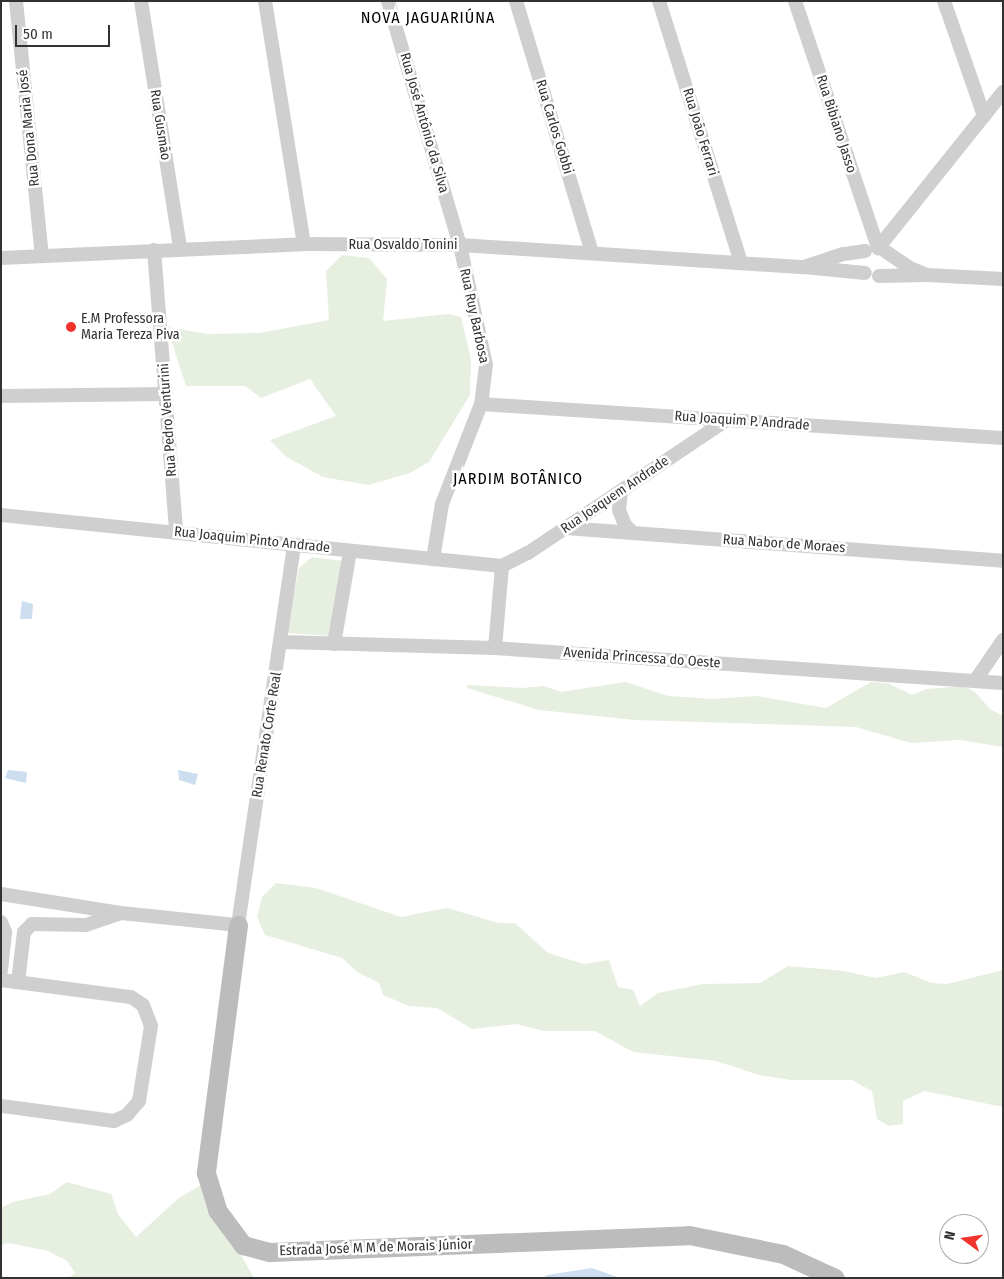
<!DOCTYPE html>
<meta charset="utf-8">
<style>
body{margin:0}
#map{position:relative;width:1004px;height:1279px;overflow:hidden;background:#fff;font-family:"Fira Sans Condensed",sans-serif}
div>[style]{position:absolute}
.green>*{inset:0;background:#e6efe0}
.water>*{inset:0;background:#ccdeef}
.street>*{height:14px;margin:-7px;padding:0 7px;transform-origin:7px;border-radius:7px;background:#cfcfcf}
.secondary>*{height:19px;margin:-9.5px;padding:0 9.5px;transform-origin:9.5px;border-radius:9.5px;background:#bcbcbc}
.dots>*{width:14px;height:14px;translate:-50% -50%;box-sizing:border-box;border:2px solid #fff;border-radius:50%}
span{translate:-50% -50%;white-space:nowrap;text-align:center;line-height:1.15;-webkit-text-stroke:5px #fff;paint-order:stroke}
.street-label{font-size:14px;color:#323232}
.poi-label{font-size:14px;color:#323232}
.left{translate:0 -50%;text-align:left}
.quarter-label{font-size:16px;color:#000;letter-spacing:1px}
.frame{position:absolute;inset:0;border:2px solid #323232;pointer-events:none}
.north{position:absolute;left:939px;top:1214px;width:50px;height:50px;box-sizing:border-box;background:#fff;border:1px solid #adadad;border-radius:50%;rotate:284deg;font-size:14px;font-weight:700;line-height:20px;text-align:center;color:#323232}
.north::after{content:'';display:block;margin:auto;width:18px;height:22px;background:#f1332c;clip-path:polygon(50% 0,100% 100%,50% 72%,0 100%)}
.scale{position:absolute;left:15px;top:25px;width:95px;height:22px;box-sizing:border-box;border:2px solid #323232;border-top:0;padding-left:6px;font-size:15px;line-height:18px;white-space:nowrap;color:#323232;-webkit-text-stroke:4px #fff;paint-order:stroke}
</style>
<div id="map">
<div class="green">
<div style="clip-path:polygon(342px 255px,369px 258px,387px 279px,383px 321px,448px 314px,461px 317px,471px 359px,470px 395px,429px 462px,410px 473px,368px 485px,323px 477px,285px 456px,270px 440px,336px 416px,310px 379px,261px 398px,245px 386px,186px 386px,167px 327px,208px 334px,259px 333px,329px 320px,326px 271px)"></div>
<div style="clip-path:polygon(312px 557px,344px 561px,332px 636px,286px 633px,299px 568px)"></div>
<div style="clip-path:polygon(625px 682px,669px 696px,713px 699px,756px 696px,826px 708px,871px 682px,888px 683px,912px 695px,927px 689px,963px 686px,974px 691px,990px 709px,1003px 716px,1003px 747px,960px 740px,911px 743px,856px 727px,635px 720px,539px 710px,467px 688px,468px 685px,522px 688px,544px 686px,561px 692px)"></div>
<div style="clip-path:polygon(276px 883px,316px 888px,401px 917px,447px 908px,499px 923px,515px 923px,548px 953px,584px 964px,609px 960px,618px 987px,633px 990px,640px 1006px,658px 993px,703px 984px,760px 983px,788px 966px,844px 971px,876px 978px,904px 972px,932px 983px,947px 984px,1003px 970px,1003px 1107px,924px 1091px,903px 1101px,903px 1124px,889px 1126px,877px 1119px,872px 1091px,852px 1080px,791px 1080px,759px 1075px,716px 1061px,633px 1052px,595px 1031px,544px 1031px,517px 1024px,472px 1029px,437px 1008px,409px 1006px,383px 995px,379px 983px,357px 972px,342px 958px,265px 935px,257px 917px,262px 897px)"></div>
<div style="clip-path:polygon(67px 1182px,111px 1194px,118px 1214px,136px 1237px,179px 1198px,201px 1185px,254px 1278px,69px 1278px,75px 1273px,67px 1261px,48px 1251px,9px 1243px,1px 1245px,1px 1208px,12px 1202px,50px 1194px)"></div>
</div>
<div class="water">
<div style="clip-path:polygon(22px 601px,33px 604px,32px 619px,20px 619px)"></div>
<div style="clip-path:polygon(8px 770px,27px 772px,26px 783px,5px 778px)"></div>
<div style="clip-path:polygon(178px 770px,198px 774px,195px 785px,179px 780px)"></div>
<div style="clip-path:polygon(592px 1268px,620px 1278px,543px 1278px,547px 1275px)"></div>
</div>
<div class="street">
<div style="left:16px;top:1px;width:255px;rotate:84.2deg"></div>
<div style="left:141px;top:1px;width:250px;rotate:81deg"></div>
<div style="left:265px;top:1px;width:246px;rotate:80.9deg"></div>
<div style="left:388px;top:1px;width:254px;rotate:73.6deg"></div>
<div style="left:460px;top:245px;width:123px;rotate:77.8deg"></div>
<div style="left:486px;top:365px;width:39px;rotate:97deg"></div>
<div style="left:481px;top:404px;width:107px;rotate:111.3deg"></div>
<div style="left:442px;top:504px;width:56px;rotate:99.3deg"></div>
<div style="left:516px;top:1px;width:262px;rotate:73.2deg"></div>
<div style="left:659px;top:1px;width:274px;rotate:72.6deg"></div>
<div style="left:795px;top:1px;width:261px;rotate:71.4deg"></div>
<div style="left:944px;top:1px;width:122px;rotate:70.8deg"></div>
<div style="left:878px;top:248px;width:200px;rotate:-51.3deg"></div>
<div style="left:154px;top:250px;width:282px;rotate:85.5deg"></div>
<div style="left:865px;top:251px;width:22px;rotate:172deg"></div>
<div style="left:843px;top:254px;width:41px;rotate:161.6deg"></div>
<div style="left:804px;top:267px;width:61px;rotate:5.6deg"></div>
<div style="left:1px;top:258px;width:303px;rotate:-2.6deg"></div>
<div style="left:304px;top:244px;width:156px;rotate:0.4deg"></div>
<div style="left:460px;top:245px;width:345px;rotate:3.7deg"></div>
<div style="left:927px;top:275px;width:76px;rotate:3deg"></div>
<div style="left:879px;top:276px;width:48px;rotate:-1.2deg"></div>
<div style="left:927px;top:275px;width:18px;rotate:-158deg"></div>
<div style="left:910px;top:268px;width:29px;rotate:-146deg"></div>
<div style="left:1px;top:396px;width:165px;rotate:-0.7deg"></div>
<div style="left:481px;top:404px;width:523px;rotate:3.73deg"></div>
<div style="left:621px;top:491px;width:19px;rotate:96deg"></div>
<div style="left:619px;top:510px;width:16px;rotate:68deg"></div>
<div style="left:625px;top:525px;width:11px;rotate:45deg"></div>
<div style="left:1px;top:515px;width:504px;rotate:5.81deg"></div>
<div style="left:566px;top:528px;width:438px;rotate:4.3deg"></div>
<div style="left:502px;top:566px;width:29px;rotate:-27deg"></div>
<div style="left:528px;top:553px;width:239px;rotate:-33.8deg"></div>
<div style="left:282px;top:642px;width:213px;rotate:1.6deg"></div>
<div style="left:495px;top:648px;width:509px;rotate:3.94deg"></div>
<div style="left:334px;top:644px;width:94px;rotate:-80.2deg"></div>
<div style="left:495px;top:648px;width:82px;rotate:-85.1deg"></div>
<div style="left:975px;top:681px;width:50px;rotate:-55.7deg"></div>
<div style="left:1px;top:894px;width:121px;rotate:9deg"></div>
<div style="left:121px;top:913px;width:118px;rotate:5.9deg"></div>
<div style="left:238px;top:925px;width:384px;rotate:-81.6deg"></div>
<div style="left:1px;top:922px;width:11px;rotate:68deg"></div>
<div style="left:5px;top:932px;width:39px;rotate:96deg"></div>
<div style="left:1px;top:980px;width:131px;rotate:7.5deg"></div>
<div style="left:131px;top:997px;width:14px;rotate:34deg"></div>
<div style="left:143px;top:1005px;width:22px;rotate:69deg"></div>
<div style="left:151px;top:1026px;width:76px;rotate:99.1deg"></div>
<div style="left:139px;top:1101px;width:18px;rotate:131deg"></div>
<div style="left:127px;top:1115px;width:14px;rotate:155deg"></div>
<div style="left:114px;top:1121px;width:114px;rotate:-172.4deg"></div>
<div style="left:18px;top:982px;width:50px;rotate:-83.2deg"></div>
<div style="left:24px;top:932px;width:11px;rotate:-45deg"></div>
<div style="left:32px;top:924px;width:54px;rotate:1.1deg"></div>
<div style="left:86px;top:925px;width:36px;rotate:-19deg"></div>
</div>
<div class="secondary">
<div style="left:238px;top:925px;width:250px;rotate:97.4deg"></div>
<div style="left:206px;top:1173px;width:39px;rotate:73deg"></div>
<div style="left:217px;top:1210px;width:44px;rotate:53.4deg"></div>
<div style="left:243px;top:1245px;width:28px;rotate:15deg"></div>
<div style="left:270px;top:1252px;width:419px;rotate:-2.3deg"></div>
<div style="left:689px;top:1235px;width:96px;rotate:11.4deg"></div>
<div style="left:783px;top:1254px;width:57px;rotate:24.8deg"></div>
</div>
<div class="dots">
<div style="left:71px;top:327px;background:#f1332c"></div>
</div>
<div class="street-label">
<span style="left:424px;top:123px;rotate:74deg">Rua José Antônio da Silva</span>
<span style="left:836px;top:124px;rotate:72deg">Rua Bibiano Jasso</span>
<span style="left:160px;top:125px;rotate:81deg">Rua Gusmão</span>
<span style="left:554px;top:127px;rotate:73deg">Rua Carlos Gobbi</span>
<span style="left:29px;top:128px;rotate:-96deg">Rua Dona Maria José</span>
<span style="left:700px;top:132px;rotate:73deg">Rua João Ferrari</span>
<span style="left:403px;top:245px">Rua Osvaldo Tonini</span>
<span style="left:474px;top:316px;rotate:78deg">Rua Ruy Barbosa</span>
<span style="left:168px;top:420px;rotate:-94deg">Rua Pedro Venturini</span>
<span style="left:742px;top:421px;rotate:4deg">Rua Joaquim P. Andrade</span>
<span style="left:615px;top:495px;rotate:-34deg">Rua Joaquem Andrade</span>
<span style="left:252px;top:540px;rotate:6deg">Rua Joaquim Pinto Andrade</span>
<span style="left:784px;top:544px;rotate:4deg">Rua Nabor de Moraes</span>
<span style="left:642px;top:658px;rotate:4deg">Avenida Princessa do Oeste</span>
<span style="left:267px;top:735px;rotate:-81deg">Rua Renato Corte Real</span>
<span style="left:376px;top:1248px;rotate:-2deg">Estrada José M M de Morais Júnior</span>
</div>
<div class="poi-label">
<span class="left" style="left:81px;top:327px">E.M Professora<br>Maria Tereza Piva</span>
</div>
<div class="quarter-label">
<span style="left:428px;top:18px">NOVA JAGUARIÚNA</span>
<span style="left:518px;top:479px">JARDIM BOTÂNICO</span>
</div>
<div class="frame"></div>
<div class="north">N</div>
<div class="scale">50 m</div>
</div>
